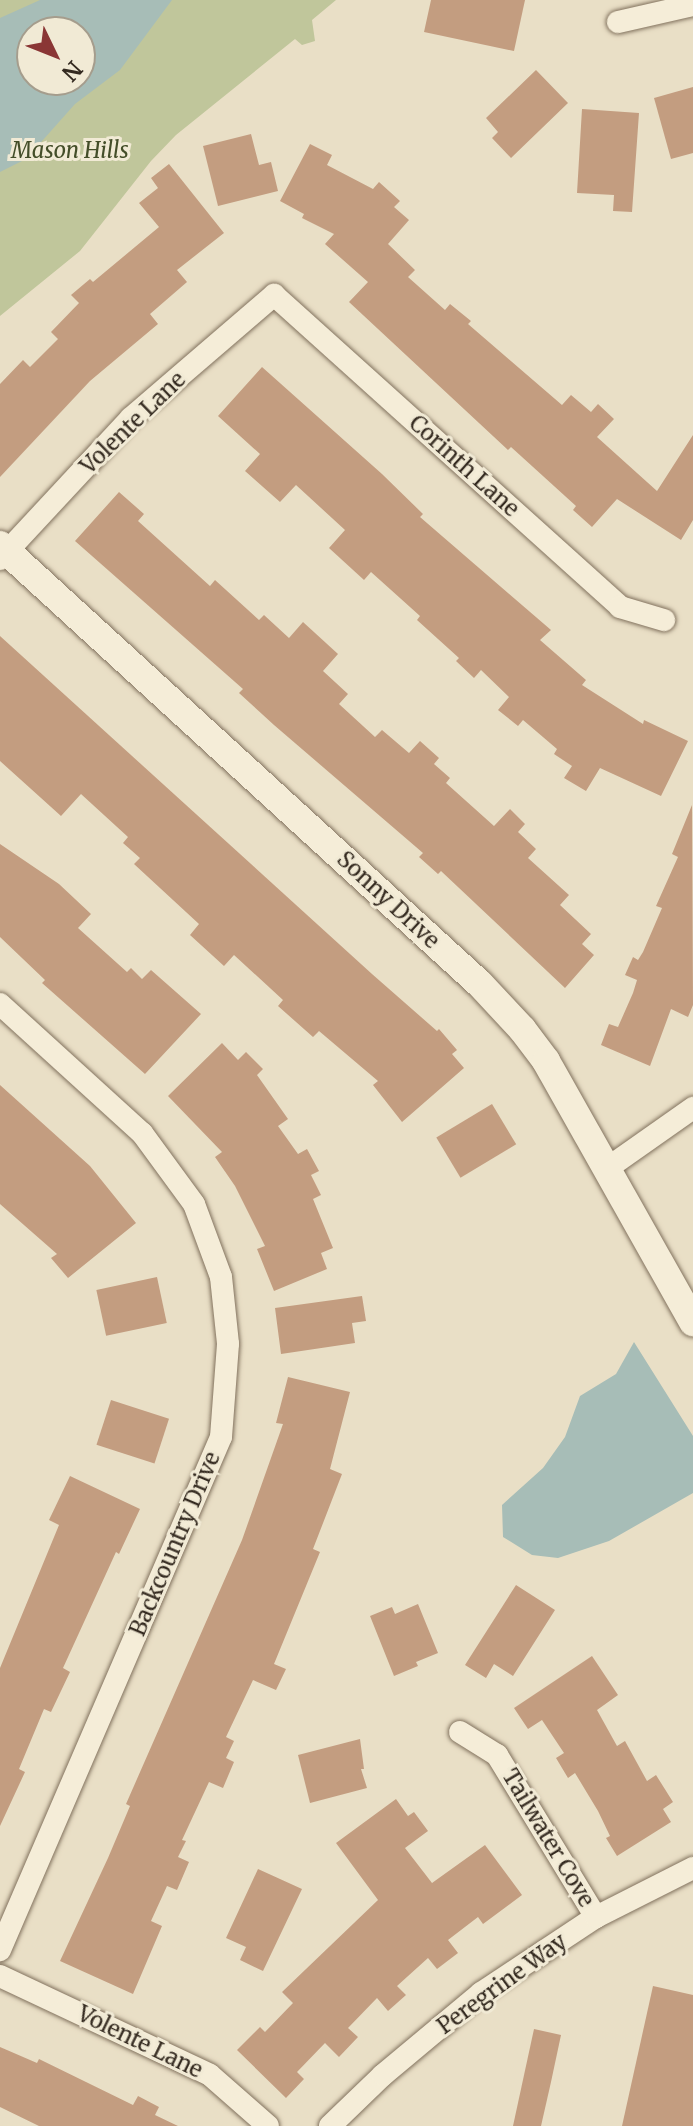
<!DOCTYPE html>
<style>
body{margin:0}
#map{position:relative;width:693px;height:2126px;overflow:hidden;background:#e9dfc6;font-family:Merriweather,serif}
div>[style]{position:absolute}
.green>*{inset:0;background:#c0c69b}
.water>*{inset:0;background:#a7bdb7}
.building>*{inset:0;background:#c39d80;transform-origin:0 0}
.roads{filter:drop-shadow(0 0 2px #82725e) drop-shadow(0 0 2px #82725e)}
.minor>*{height:22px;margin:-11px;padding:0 11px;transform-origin:11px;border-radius:11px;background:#f5edd8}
.tertiary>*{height:28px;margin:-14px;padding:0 14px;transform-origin:14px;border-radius:14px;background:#f5edd8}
span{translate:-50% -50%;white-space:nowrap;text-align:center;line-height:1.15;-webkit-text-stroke:6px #f1ead5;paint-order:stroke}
.park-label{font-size:22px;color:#444e29;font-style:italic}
.street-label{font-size:22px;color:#342a20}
.north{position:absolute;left:16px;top:16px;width:80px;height:80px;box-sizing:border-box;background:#f1ead5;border:2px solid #a59d8d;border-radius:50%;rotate:133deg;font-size:22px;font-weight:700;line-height:32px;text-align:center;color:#342a20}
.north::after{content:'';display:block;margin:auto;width:28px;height:36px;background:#8a3635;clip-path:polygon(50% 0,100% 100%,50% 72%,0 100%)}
</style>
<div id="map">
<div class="green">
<div style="clip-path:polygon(evenodd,0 0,336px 0,312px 20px,315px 41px,302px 45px,295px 39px,176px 135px,151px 161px,80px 251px,0 316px,0 0,32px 32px,80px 32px,80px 80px,32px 80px,32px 32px)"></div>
</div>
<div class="water">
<div style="clip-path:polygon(evenodd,40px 0,172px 0,120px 70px,75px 104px,26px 159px,0 172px,0 18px,40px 0,80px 32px,80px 80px,32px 80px,32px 32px,80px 32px)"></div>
<div style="clip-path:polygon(634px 1342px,693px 1436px,693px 1493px,609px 1541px,558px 1558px,532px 1555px,503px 1537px,502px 1505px,543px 1468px,565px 1437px,580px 1396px,616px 1374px)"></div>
</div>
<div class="building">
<div style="clip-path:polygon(431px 0,525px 0,514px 51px,424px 32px)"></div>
<div style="clip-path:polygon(536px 70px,568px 103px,511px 158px,492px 138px,498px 132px,486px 118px)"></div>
<div style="clip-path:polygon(693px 87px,693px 153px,671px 159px,654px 98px)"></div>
<div style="clip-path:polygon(582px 109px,639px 113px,632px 212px,613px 211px,614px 195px,577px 193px)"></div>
<div style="clip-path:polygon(251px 134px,259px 165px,271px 162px,278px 191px,218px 206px,203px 146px)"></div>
<div style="clip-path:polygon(310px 144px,332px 155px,327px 165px,373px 189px,379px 182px,400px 201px,394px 207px,409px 220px,388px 244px,415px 270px,408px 277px,445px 310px,450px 304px,471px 321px,468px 324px,562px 405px,571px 395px,591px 412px,598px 404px,614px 419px,597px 437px,657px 491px,693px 435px,693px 520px,681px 540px,617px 499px,592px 527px,573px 510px,576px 506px,511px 447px,508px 450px,349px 302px,368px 282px,325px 244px,334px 234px,302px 218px,304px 214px,280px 201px)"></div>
<div style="clip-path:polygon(169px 164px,224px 233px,177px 270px,187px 282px,150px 314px,158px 324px,90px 381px,0 477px,0 384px,23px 360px,30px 367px,58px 339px,51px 332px,79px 303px,71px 295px,90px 279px,93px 282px,159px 227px,139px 203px,158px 188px,151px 178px)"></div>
<div style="clip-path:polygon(262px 367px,382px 474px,423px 514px,420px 517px,551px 630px,540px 640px,586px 680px,582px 685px,643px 724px,644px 720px,688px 741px,661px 796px,600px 768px,586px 791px,564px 778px,572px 766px,554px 754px,557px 749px,523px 720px,518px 726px,498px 710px,509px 697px,481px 670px,474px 678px,456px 661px,459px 658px,417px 620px,420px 616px,371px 572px,364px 580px,329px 548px,345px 530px,296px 485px,280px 502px,245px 471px,260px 454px,218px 416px)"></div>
<div style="clip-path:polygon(119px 492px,144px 514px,138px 521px,210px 586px,215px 580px,259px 620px,264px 615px,289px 638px,303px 622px,338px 654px,323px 671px,348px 694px,339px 704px,375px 737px,382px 730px,409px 753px,420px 741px,439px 758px,434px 764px,450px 778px,446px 783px,494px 826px,510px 809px,525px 824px,518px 832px,536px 849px,528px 858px,569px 895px,560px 905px,591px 934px,582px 944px,594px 955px,565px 988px,441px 871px,438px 874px,419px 857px,423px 853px,274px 725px,239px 693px,243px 689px,75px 541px)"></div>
<div style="clip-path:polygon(0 636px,372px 974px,437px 1031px,439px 1029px,457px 1050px,452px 1054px,464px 1068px,402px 1122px,373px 1085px,378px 1081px,319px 1031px,313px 1037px,278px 1006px,283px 1000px,234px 955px,224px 966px,190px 935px,199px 924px,134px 864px,140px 858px,123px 843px,128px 837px,81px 794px,61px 816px,0 761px)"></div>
<div style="clip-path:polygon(692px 805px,693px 1005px,688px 1017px,671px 1009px,650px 1066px,601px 1045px,609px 1024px,618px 1027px,633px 993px,637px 980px,625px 975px,633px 957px,638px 960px,643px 952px,662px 908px,656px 906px,678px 857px,672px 854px)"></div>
<div style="clip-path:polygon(0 844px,59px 884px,91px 914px,78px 928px,127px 972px,131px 968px,142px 979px,151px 970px,201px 1014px,145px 1074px,42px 983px,45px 980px,0 937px)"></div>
<div style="clip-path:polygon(222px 1043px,238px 1060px,246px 1052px,263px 1069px,257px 1075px,288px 1119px,278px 1126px,298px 1154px,307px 1149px,319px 1171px,311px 1175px,321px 1195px,313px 1199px,333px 1248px,321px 1253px,327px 1269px,274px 1291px,257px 1249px,265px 1246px,235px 1186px,215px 1157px,222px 1152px,168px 1096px)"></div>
<div style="clip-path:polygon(0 1085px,90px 1166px,136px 1223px,68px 1278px,51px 1258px,57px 1254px,0 1204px)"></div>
<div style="left:492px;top:1104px;width:47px;height:65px;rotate:59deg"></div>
<div style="left:157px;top:1277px;width:47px;height:62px;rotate:78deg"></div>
<div style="clip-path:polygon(362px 1296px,366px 1321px,352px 1323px,355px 1343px,281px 1354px,275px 1308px)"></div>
<div style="clip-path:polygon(288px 1377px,350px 1392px,330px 1469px,342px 1474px,313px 1549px,320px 1552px,274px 1664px,286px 1669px,276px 1690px,253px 1680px,226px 1737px,234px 1741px,226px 1758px,234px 1762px,223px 1788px,209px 1782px,182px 1840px,186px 1841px,178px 1857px,189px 1862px,177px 1890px,167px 1886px,151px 1921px,162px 1926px,133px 1994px,60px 1961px,108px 1858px,130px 1806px,126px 1804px,242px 1540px,283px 1424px,276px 1423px)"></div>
<div style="left:111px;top:1400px;width:61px;height:47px;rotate:18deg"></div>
<div style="clip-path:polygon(70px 1476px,140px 1509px,119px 1554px,116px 1552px,63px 1668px,70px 1672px,51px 1712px,44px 1709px,19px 1769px,25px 1772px,0 1826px,0 1668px,59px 1525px,49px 1520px)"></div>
<div style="clip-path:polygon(516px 1585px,555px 1610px,513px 1676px,494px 1664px,486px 1678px,465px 1665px)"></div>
<div style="clip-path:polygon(418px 1604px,438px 1653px,416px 1662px,418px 1666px,394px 1676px,370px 1616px,392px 1607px,395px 1614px)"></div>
<div style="clip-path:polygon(592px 1656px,618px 1695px,597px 1710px,617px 1746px,625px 1741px,647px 1781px,656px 1775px,673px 1802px,663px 1809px,671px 1822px,617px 1856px,606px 1838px,610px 1836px,598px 1811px,575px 1773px,568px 1778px,556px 1758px,564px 1753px,542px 1720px,528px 1729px,514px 1708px)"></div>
<div style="clip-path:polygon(360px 1739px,364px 1769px,361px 1769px,367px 1788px,310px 1803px,298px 1755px)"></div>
<div style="clip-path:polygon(396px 1799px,408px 1816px,414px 1812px,428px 1831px,405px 1848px,432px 1883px,485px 1845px,522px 1895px,483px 1924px,478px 1917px,448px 1940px,458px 1953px,437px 1969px,428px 1958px,397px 1986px,406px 1995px,388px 2011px,377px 1998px,348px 2028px,358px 2037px,339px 2057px,325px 2043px,297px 2072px,304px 2079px,286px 2098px,237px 2050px,260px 2027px,265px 2032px,293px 2003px,282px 1992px,378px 1900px,336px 1843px)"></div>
<div style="clip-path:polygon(258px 1869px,302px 1889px,263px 1971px,240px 1960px,246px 1947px,226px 1938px)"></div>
<div style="clip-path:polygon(653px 1986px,693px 1995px,693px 2126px,622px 2126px)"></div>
<div style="clip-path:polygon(534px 2029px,561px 2035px,551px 2082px,541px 2126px,513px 2126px)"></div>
<div style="clip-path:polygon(0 2047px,37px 2063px,39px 2059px,133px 2105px,138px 2096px,159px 2107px,155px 2115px,178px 2126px,39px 2126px,0 2107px)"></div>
</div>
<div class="roads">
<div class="minor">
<div style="left:618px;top:22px;width:77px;rotate:-12.8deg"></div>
<div style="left:0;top:559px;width:192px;rotate:-47.1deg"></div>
<div style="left:131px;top:418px;width:189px;rotate:-40.7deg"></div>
<div style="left:274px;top:295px;width:466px;rotate:42deg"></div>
<div style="left:620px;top:607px;width:46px;rotate:16.5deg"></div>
<div style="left:0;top:1004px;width:192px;rotate:42.3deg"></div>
<div style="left:142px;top:1133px;width:88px;rotate:53.8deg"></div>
<div style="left:194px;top:1204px;width:78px;rotate:69.7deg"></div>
<div style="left:221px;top:1277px;width:67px;rotate:84deg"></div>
<div style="left:228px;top:1344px;width:93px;rotate:94.3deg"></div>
<div style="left:221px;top:1437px;width:559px;rotate:113.31deg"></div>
<div style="left:605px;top:1170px;width:108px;rotate:-35.2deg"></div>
<div style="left:460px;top:1732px;width:44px;rotate:31.9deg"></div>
<div style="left:497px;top:1755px;width:190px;rotate:58.6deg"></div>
<div style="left:0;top:1976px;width:232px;rotate:25.2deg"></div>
<div style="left:210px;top:2075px;width:77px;rotate:41.3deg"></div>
<div style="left:330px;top:2126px;width:74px;rotate:-43.9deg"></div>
<div style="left:383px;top:2075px;width:128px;rotate:-39.9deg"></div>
<div style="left:481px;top:1993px;width:138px;rotate:-33.5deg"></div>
<div style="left:596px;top:1917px;width:109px;rotate:-26.8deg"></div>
</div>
<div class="tertiary">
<div style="left:0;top:545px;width:650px;rotate:42.45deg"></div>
<div style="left:480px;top:984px;width:62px;rotate:47deg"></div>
<div style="left:522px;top:1029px;width:40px;rotate:53deg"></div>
<div style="left:546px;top:1061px;width:300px;rotate:60.6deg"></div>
</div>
</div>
<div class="park-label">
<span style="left:70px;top:151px">Mason Hills</span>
</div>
<div class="street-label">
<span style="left:133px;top:423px;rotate:-44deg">Volente Lane</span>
<span style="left:464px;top:466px;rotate:42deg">Corinth Lane</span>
<span style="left:388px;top:900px;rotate:43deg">Sonny Drive</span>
<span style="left:175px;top:1544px;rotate:-67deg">Backcountry Drive</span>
<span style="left:548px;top:1838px;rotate:59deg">Tailwater Cove</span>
<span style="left:502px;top:1984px;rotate:-36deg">Peregrine Way</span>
<span style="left:140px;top:2042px;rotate:26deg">Volente Lane</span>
</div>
<div class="north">N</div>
</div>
